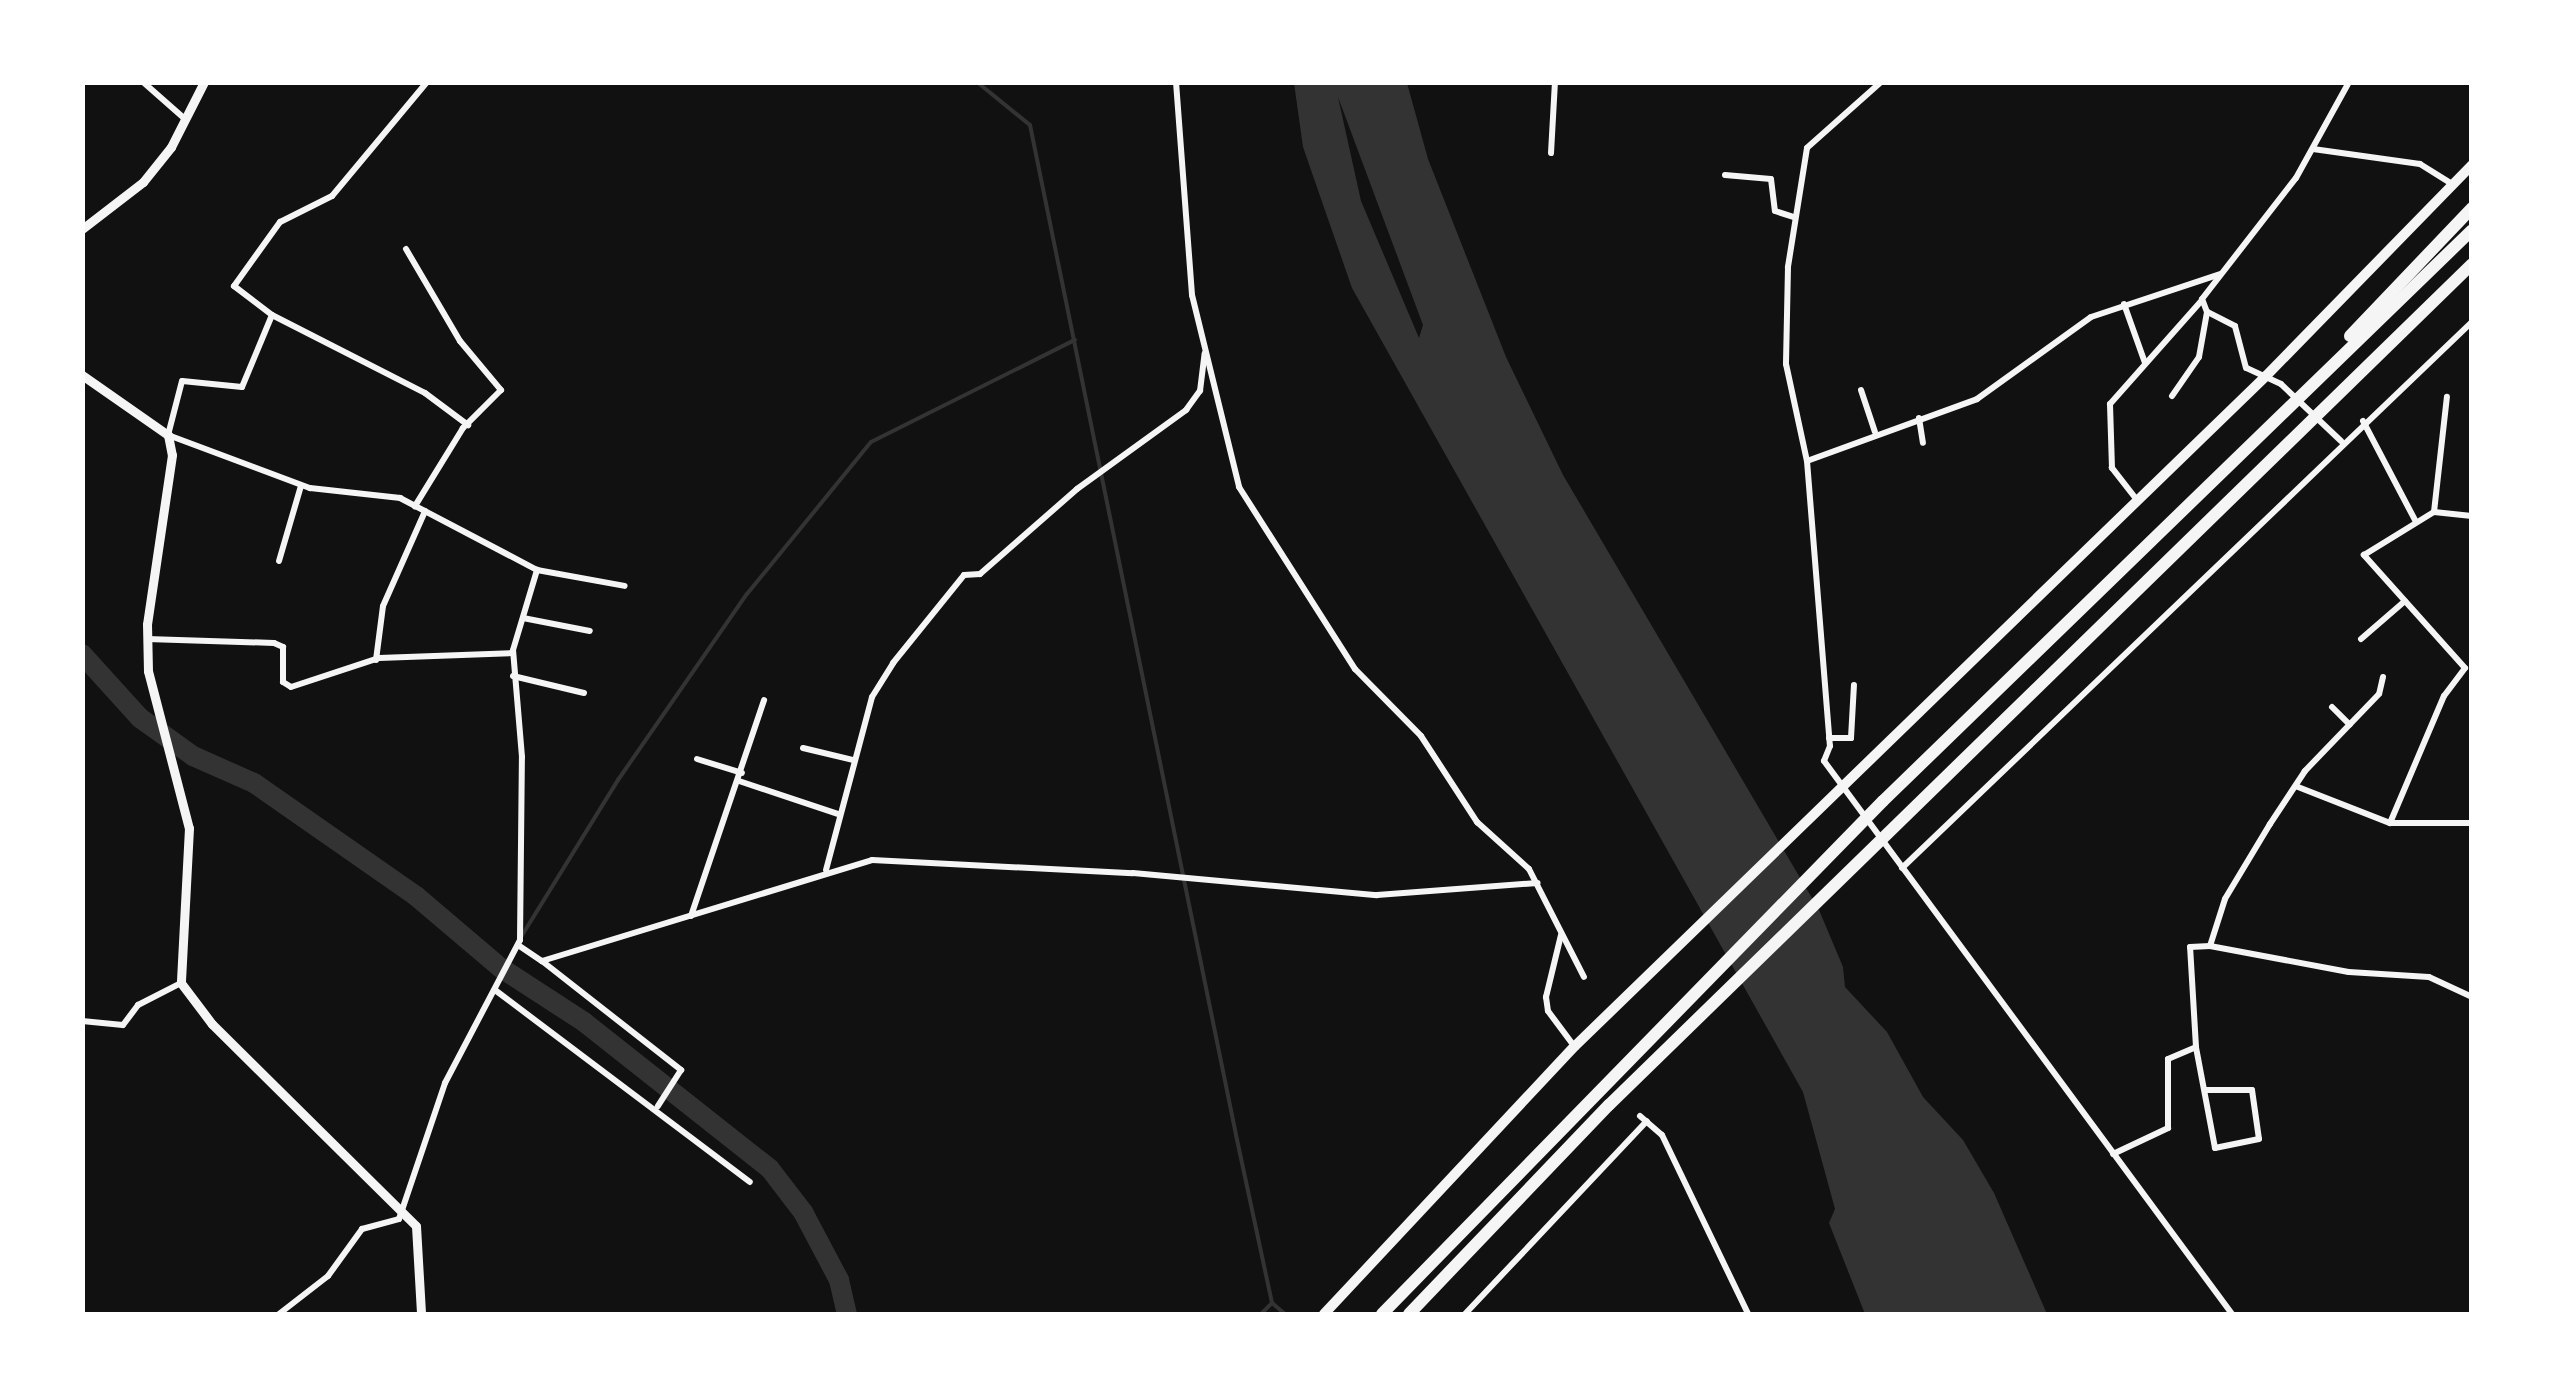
<!DOCTYPE html>
<style>
body{margin:0}
#map{position:relative;width:2554px;height:1397px;overflow:hidden;background:#111;font-family:"Roboto Condensed",sans-serif}
div>[style]{position:absolute}
.water>*{inset:0;background:#333}
.stream>*{height:4px;margin:-2px;padding:0 2px;transform-origin:2px;border-radius:2px;background:#333}
.river>*{height:20px;margin:-10px;padding:0 10px;transform-origin:10px;border-radius:10px;background:#333}
.minor>*{height:6px;margin:-3px;padding:0 3px;transform-origin:3px;border-radius:3px;background:#f5f5f5}
.tertiary>*{height:9px;margin:-4.5px;padding:0 4.5px;transform-origin:4.5px;border-radius:4.5px;background:#f5f5f5}
.secondary>*{height:10px;margin:-5px;padding:0 5px;transform-origin:5px;border-radius:5px;background:#f5f5f5}
.motorway>*{height:12px;margin:-6px;padding:0 6px;transform-origin:6px;border-radius:6px;background:#f5f5f5}
span{translate:-50% -50%;white-space:nowrap;text-align:center;line-height:1.15;-webkit-text-stroke:9px #fff;paint-order:stroke}
.frame{position:absolute;inset:0;border:85px solid #fff;pointer-events:none}
</style>
<div id="map">
<div class="water">
<div style="clip-path:polygon(evenodd,1294px 83px,1407px 83px,1428px 159px,1506px 357px,1563px 475px,1819px 910px,1843px 967px,1845px 987px,1887px 1032px,1923px 1097px,1963px 1140px,1994px 1193px,2047px 1314px,1865px 1314px,1829px 1223px,1835px 1209px,1803px 1092px,1352px 288px,1303px 147px,1294px 83px,1338px 97px,1423px 325px,1419px 338px,1361px 201px,1338px 97px)"></div>
</div>
<div class="stream">
<div style="left:977px;top:82px;width:68px;rotate:39.1deg"></div>
<div style="left:1030px;top:125px;width:1031px;rotate:78.47deg"></div>
<div style="left:1236px;top:1135px;width:172px;rotate:77.9deg"></div>
<div style="left:1272px;top:1303px;width:17px;rotate:40deg"></div>
<div style="left:521px;top:937px;width:185px;rotate:-58.3deg"></div>
<div style="left:618px;top:780px;width:226px;rotate:-55.3deg"></div>
<div style="left:747px;top:594px;width:196px;rotate:-50.8deg"></div>
<div style="left:871px;top:442px;width:228px;rotate:-26.6deg"></div>
<div style="left:1261px;top:1314px;width:16px;rotate:-45deg"></div>
</div>
<div class="river">
<div style="left:82px;top:654px;width:86px;rotate:47.8deg"></div>
<div style="left:140px;top:718px;width:65px;rotate:35.6deg"></div>
<div style="left:193px;top:756px;width:67px;rotate:23.9deg"></div>
<div style="left:254px;top:783px;width:198px;rotate:34.9deg"></div>
<div style="left:416px;top:896px;width:111px;rotate:40.3deg"></div>
<div style="left:501px;top:968px;width:99px;rotate:33deg"></div>
<div style="left:584px;top:1022px;width:237px;rotate:38.3deg"></div>
<div style="left:770px;top:1169px;width:54px;rotate:52.5deg"></div>
<div style="left:803px;top:1212px;width:77px;rotate:62.1deg"></div>
<div style="left:839px;top:1280px;width:35px;rotate:77deg"></div>
</div>
<div class="minor">
<div style="left:143px;top:82px;width:56px;rotate:41.4deg"></div>
<div style="left:427px;top:82px;width:148px;rotate:129.8deg"></div>
<div style="left:332px;top:196px;width:58px;rotate:153.4deg"></div>
<div style="left:280px;top:222px;width:79px;rotate:125.7deg"></div>
<div style="left:234px;top:286px;width:48px;rotate:37.3deg"></div>
<div style="left:272px;top:315px;width:172px;rotate:27deg"></div>
<div style="left:425px;top:393px;width:54px;rotate:36.7deg"></div>
<div style="left:1176px;top:82px;width:214px;rotate:85.7deg"></div>
<div style="left:1192px;top:295px;width:198px;rotate:76.2deg"></div>
<div style="left:1239px;top:487px;width:216px;rotate:57.5deg"></div>
<div style="left:1355px;top:669px;width:94px;rotate:45.4deg"></div>
<div style="left:1421px;top:736px;width:103px;rotate:56.9deg"></div>
<div style="left:1477px;top:822px;width:70px;rotate:42.1deg"></div>
<div style="left:1529px;top:869px;width:121px;rotate:63deg"></div>
<div style="left:1881px;top:82px;width:99px;rotate:138.3deg"></div>
<div style="left:1807px;top:148px;width:121px;rotate:99.1deg"></div>
<div style="left:1788px;top:267px;width:97px;rotate:91.2deg"></div>
<div style="left:1786px;top:364px;width:99px;rotate:77.8deg"></div>
<div style="left:1807px;top:461px;width:286px;rotate:85.4deg"></div>
<div style="left:1830px;top:746px;width:16px;rotate:112deg"></div>
<div style="left:1824px;top:761px;width:687px;rotate:53.58deg"></div>
<div style="left:2313px;top:149px;width:108px;rotate:8deg"></div>
<div style="left:2420px;top:164px;width:39px;rotate:32deg"></div>
<div style="left:1551px;top:153px;width:71px;rotate:-86.8deg"></div>
<div style="left:1725px;top:175px;width:46px;rotate:5deg"></div>
<div style="left:1771px;top:179px;width:32px;rotate:83deg"></div>
<div style="left:1775px;top:211px;width:20px;rotate:18deg"></div>
<div style="left:406px;top:249px;width:107px;rotate:59.6deg"></div>
<div style="left:460px;top:341px;width:64px;rotate:50.1deg"></div>
<div style="left:501px;top:390px;width:54px;rotate:135deg"></div>
<div style="left:463px;top:428px;width:92px;rotate:121.6deg"></div>
<div style="left:2124px;top:304px;width:63px;rotate:70.4deg"></div>
<div style="left:272px;top:315px;width:78px;rotate:112.6deg"></div>
<div style="left:242px;top:387px;width:60px;rotate:-174.3deg"></div>
<div style="left:182px;top:381px;width:56px;rotate:104.5deg"></div>
<div style="left:168px;top:435px;width:152px;rotate:20.5deg"></div>
<div style="left:310px;top:488px;width:91px;rotate:6.3deg"></div>
<div style="left:400px;top:498px;width:155px;rotate:27.7deg"></div>
<div style="left:537px;top:570px;width:89px;rotate:10.3deg"></div>
<div style="left:1861px;top:390px;width:44px;rotate:71.6deg"></div>
<div style="left:2172px;top:396px;width:47px;rotate:-55.3deg"></div>
<div style="left:2199px;top:357px;width:46px;rotate:-79.9deg"></div>
<div style="left:1919px;top:418px;width:25px;rotate:81deg"></div>
<div style="left:2363px;top:421px;width:114px;rotate:62.3deg"></div>
<div style="left:2341px;top:441px;width:83px;rotate:-136.5deg"></div>
<div style="left:2281px;top:384px;width:38px;rotate:-155deg"></div>
<div style="left:2246px;top:368px;width:43px;rotate:-104.7deg"></div>
<div style="left:2235px;top:326px;width:31px;rotate:-153deg"></div>
<div style="left:2207px;top:312px;width:14px;rotate:-111deg"></div>
<div style="left:2202px;top:299px;width:153px;rotate:-52.2deg"></div>
<div style="left:2296px;top:178px;width:110px;rotate:-61.1deg"></div>
<div style="left:1807px;top:461px;width:181px;rotate:-20deg"></div>
<div style="left:1977px;top:399px;width:140px;rotate:-35.7deg"></div>
<div style="left:2091px;top:317px;width:136px;rotate:-18.4deg"></div>
<div style="left:2137px;top:500px;width:41px;rotate:-128deg"></div>
<div style="left:2112px;top:468px;width:64px;rotate:-91.8deg"></div>
<div style="left:2110px;top:404px;width:137px;rotate:-48.5deg"></div>
<div style="left:2434px;top:512px;width:116px;rotate:-83.6deg"></div>
<div style="left:279px;top:561px;width:78px;rotate:-73.7deg"></div>
<div style="left:523px;top:618px;width:68px;rotate:11deg"></div>
<div style="left:147px;top:639px;width:127px;rotate:1.8deg"></div>
<div style="left:274px;top:643px;width:10px;rotate:24deg"></div>
<div style="left:283px;top:647px;width:35px;rotate:90deg"></div>
<div style="left:283px;top:682px;width:9px;rotate:32deg"></div>
<div style="left:291px;top:687px;width:93px;rotate:-18.2deg"></div>
<div style="left:379px;top:658px;width:134px;rotate:-2.1deg"></div>
<div style="left:2361px;top:639px;width:58px;rotate:-40.8deg"></div>
<div style="left:376px;top:660px;width:54px;rotate:-82.6deg"></div>
<div style="left:383px;top:606px;width:104px;rotate:-66.1deg"></div>
<div style="left:513px;top:676px;width:73px;rotate:13.5deg"></div>
<div style="left:2383px;top:677px;width:17px;rotate:103deg"></div>
<div style="left:2379px;top:694px;width:107px;rotate:133.9deg"></div>
<div style="left:2305px;top:771px;width:64px;rotate:123.4deg"></div>
<div style="left:2270px;top:824px;width:87px;rotate:121deg"></div>
<div style="left:2225px;top:899px;width:49px;rotate:107.7deg"></div>
<div style="left:2210px;top:946px;width:141px;rotate:10.6deg"></div>
<div style="left:2349px;top:972px;width:80px;rotate:3.6deg"></div>
<div style="left:2429px;top:977px;width:47px;rotate:24.9deg"></div>
<div style="left:2332px;top:707px;width:25px;rotate:45deg"></div>
<div style="left:1829px;top:738px;width:22px"></div>
<div style="left:1851px;top:738px;width:53px;rotate:-86.8deg"></div>
<div style="left:803px;top:748px;width:51px;rotate:13.5deg"></div>
<div style="left:697px;top:759px;width:47px;rotate:17.3deg"></div>
<div style="left:739px;top:781px;width:104px;rotate:18.4deg"></div>
<div style="left:2298px;top:787px;width:99px;rotate:21.4deg"></div>
<div style="left:2390px;top:823px;width:82px"></div>
<div style="left:2390px;top:823px;width:138px;rotate:-67deg"></div>
<div style="left:2444px;top:696px;width:35px;rotate:-53deg"></div>
<div style="left:2465px;top:668px;width:152px;rotate:-131.8deg"></div>
<div style="left:2364px;top:555px;width:82px;rotate:-31.6deg"></div>
<div style="left:2434px;top:512px;width:38px;rotate:6deg"></div>
<div style="left:1902px;top:868px;width:789px;rotate:-43.77deg"></div>
<div style="left:826px;top:870px;width:179px;rotate:-75.1deg"></div>
<div style="left:872px;top:697px;width:40px;rotate:-58deg"></div>
<div style="left:893px;top:663px;width:113px;rotate:-51.1deg"></div>
<div style="left:964px;top:575px;width:16px;rotate:-4deg"></div>
<div style="left:980px;top:574px;width:129px;rotate:-41.2deg"></div>
<div style="left:1077px;top:489px;width:135px;rotate:-35.9deg"></div>
<div style="left:1186px;top:410px;width:24px;rotate:-54deg"></div>
<div style="left:1200px;top:391px;width:38px;rotate:-83deg"></div>
<div style="left:691px;top:916px;width:228px;rotate:-71.3deg"></div>
<div style="left:1561px;top:935px;width:64px;rotate:103.6deg"></div>
<div style="left:1546px;top:997px;width:14px;rotate:82deg"></div>
<div style="left:1548px;top:1011px;width:44px;rotate:53.4deg"></div>
<div style="left:518px;top:945px;width:29px;rotate:34deg"></div>
<div style="left:542px;top:961px;width:345px;rotate:-17deg"></div>
<div style="left:872px;top:860px;width:261px;rotate:2.9deg"></div>
<div style="left:1133px;top:873px;width:245px;rotate:5.2deg"></div>
<div style="left:1377px;top:895px;width:161px;rotate:-4.3deg"></div>
<div style="left:542px;top:961px;width:177px;rotate:38.1deg"></div>
<div style="left:681px;top:1070px;width:43px;rotate:122.6deg"></div>
<div style="left:495px;top:990px;width:319px;rotate:37deg"></div>
<div style="left:82px;top:1021px;width:41px;rotate:5.6deg"></div>
<div style="left:123px;top:1025px;width:25px;rotate:-53deg"></div>
<div style="left:138px;top:1005px;width:48px;rotate:-27.1deg"></div>
<div style="left:2205px;top:1090px;width:47px"></div>
<div style="left:2252px;top:1090px;width:49px;rotate:81.9deg"></div>
<div style="left:2259px;top:1139px;width:45px;rotate:168.4deg"></div>
<div style="left:2215px;top:1148px;width:103px;rotate:-100.7deg"></div>
<div style="left:2196px;top:1047px;width:100px;rotate:-93.4deg"></div>
<div style="left:2190px;top:947px;width:20px;rotate:-3deg"></div>
<div style="left:1640px;top:1116px;width:29px;rotate:41deg"></div>
<div style="left:1662px;top:1135px;width:199px;rotate:64.3deg"></div>
<div style="left:2113px;top:1154px;width:61px;rotate:-25.3deg"></div>
<div style="left:2168px;top:1128px;width:69px;rotate:-90deg"></div>
<div style="left:2168px;top:1059px;width:30px;rotate:-23deg"></div>
<div style="left:279px;top:1314px;width:62px;rotate:-37.8deg"></div>
<div style="left:328px;top:1276px;width:58px;rotate:-54.1deg"></div>
<div style="left:362px;top:1229px;width:38px;rotate:-15deg"></div>
<div style="left:399px;top:1219px;width:144px;rotate:-71.3deg"></div>
<div style="left:445px;top:1083px;width:161px;rotate:-62.3deg"></div>
<div style="left:520px;top:940px;width:183px;rotate:-89.4deg"></div>
<div style="left:522px;top:757px;width:107px;rotate:-94.8deg"></div>
<div style="left:513px;top:650px;width:84px;rotate:-73.3deg"></div>
<div style="left:1465px;top:1314px;width:265px;rotate:-46.7deg"></div>
</div>
<div class="tertiary">
<div style="left:82px;top:229px;width:77px;rotate:-37.6deg"></div>
<div style="left:143px;top:182px;width:45px;rotate:-51.3deg"></div>
<div style="left:171px;top:147px;width:73px;rotate:-63.1deg"></div>
<div style="left:82px;top:375px;width:105px;rotate:34.9deg"></div>
<div style="left:168px;top:435px;width:20px;rotate:79deg"></div>
<div style="left:172px;top:455px;width:171px;rotate:98.4deg"></div>
<div style="left:147px;top:624px;width:47px;rotate:88.8deg"></div>
<div style="left:148px;top:671px;width:162px;rotate:75.4deg"></div>
<div style="left:189px;top:828px;width:155px;rotate:93deg"></div>
<div style="left:181px;top:983px;width:51px;rotate:52.9deg"></div>
<div style="left:212px;top:1024px;width:287px;rotate:44.7deg"></div>
<div style="left:416px;top:1226px;width:88px;rotate:86.7deg"></div>
</div>
<div class="secondary">
<div style="left:1324px;top:1314px;width:367px;rotate:-46.9deg"></div>
<div style="left:1575px;top:1046px;width:962px;rotate:-44.12deg"></div>
<div style="left:2266px;top:376px;width:295px;rotate:-45.7deg"></div>
</div>
<div class="motorway">
<div style="left:2350px;top:336px;width:177px;rotate:-46.4deg"></div>
<div style="left:1382px;top:1314px;width:717px;rotate:-45.68deg"></div>
<div style="left:1883px;top:801px;width:820px;rotate:-44.11deg"></div>
<div style="left:1409px;top:1314px;width:289px;rotate:-46.3deg"></div>
<div style="left:1609px;top:1105px;width:1205px;rotate:-44.26deg"></div>
</div>
<div class="frame"></div>
</div>
